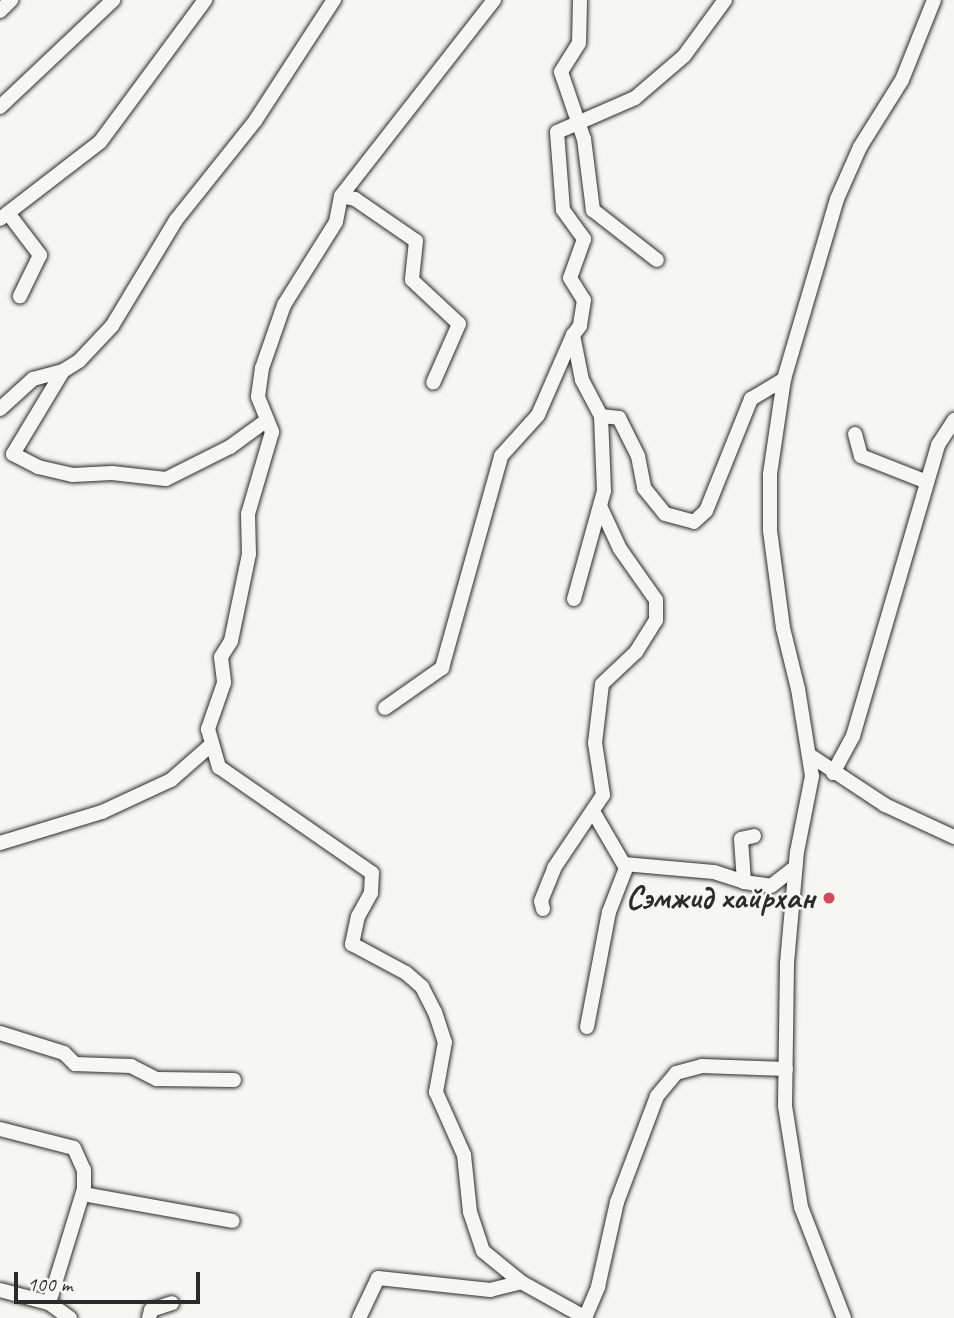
<!DOCTYPE html>
<meta charset="utf-8">
<style>
body{margin:0}
#map{position:relative;width:954px;height:1318px;overflow:hidden;background:#f6f6f2;font-family:Caveat,sans-serif}
div>[style]{position:absolute}
.roads{filter:drop-shadow(0 0 2px #2b2b2b) drop-shadow(0 0 2px #2b2b2b)}
.street>*{height:14px;margin:-7px;padding:0 7px;transform-origin:7px;border-radius:7px;background:#f6f6f2}
.dots>*{width:19px;height:19px;translate:-50% -50%;box-sizing:border-box;border:4px solid #f6f6f2;border-radius:50%}
span{translate:-50% -50%;white-space:nowrap;text-align:center;line-height:1.15;-webkit-text-stroke:5px #f6f6f2;paint-order:stroke}
.poi-label{font-size:33px;color:#2b2b2b;font-weight:700}
.right{translate:-100% -50%;text-align:right}
.scale{position:absolute;left:14px;top:1272px;width:186px;height:32px;box-sizing:border-box;border:4px solid #2b2b2b;border-top:0;padding-left:9px;font-size:21px;line-height:24px;white-space:nowrap;color:#2b2b2b;-webkit-text-stroke:5px #f6f6f2;paint-order:stroke}
</style>
<div id="map">
<div class="roads">
<div class="street">
<div style="left:494px;top:0;width:249px;rotate:128deg"></div>
<div style="left:341px;top:196px;width:26px;rotate:101deg"></div>
<div style="left:336px;top:222px;width:98px;rotate:122.1deg"></div>
<div style="left:284px;top:305px;width:67px;rotate:109.2deg"></div>
<div style="left:262px;top:368px;width:29px;rotate:98deg"></div>
<div style="left:258px;top:397px;width:38px;rotate:68deg"></div>
<div style="left:272px;top:432px;width:85px;rotate:106.3deg"></div>
<div style="left:248px;top:514px;width:40px;rotate:88.6deg"></div>
<div style="left:249px;top:554px;width:89px;rotate:101.7deg"></div>
<div style="left:231px;top:641px;width:19px;rotate:122deg"></div>
<div style="left:221px;top:657px;width:26px;rotate:83deg"></div>
<div style="left:224px;top:683px;width:49px;rotate:109.2deg"></div>
<div style="left:208px;top:729px;width:40px;rotate:74deg"></div>
<div style="left:219px;top:767px;width:186px;rotate:34.7deg"></div>
<div style="left:372px;top:873px;width:20px;rotate:93deg"></div>
<div style="left:371px;top:893px;width:26px;rotate:119deg"></div>
<div style="left:358px;top:916px;width:29px;rotate:102deg"></div>
<div style="left:352px;top:944px;width:61px;rotate:28.2deg"></div>
<div style="left:406px;top:973px;width:21px;rotate:41deg"></div>
<div style="left:422px;top:987px;width:28px;rotate:63deg"></div>
<div style="left:435px;top:1012px;width:32px;rotate:72deg"></div>
<div style="left:445px;top:1042px;width:51px;rotate:100.2deg"></div>
<div style="left:436px;top:1092px;width:69px;rotate:66deg"></div>
<div style="left:464px;top:1155px;width:57px;rotate:84deg"></div>
<div style="left:470px;top:1212px;width:41px;rotate:71.6deg"></div>
<div style="left:483px;top:1251px;width:49px;rotate:39.2deg"></div>
<div style="left:580px;top:0;width:43px;rotate:91.3deg"></div>
<div style="left:579px;top:43px;width:34px;rotate:122deg"></div>
<div style="left:561px;top:72px;width:71px;rotate:71.1deg"></div>
<div style="left:584px;top:139px;width:72px;rotate:82.8deg"></div>
<div style="left:593px;top:210px;width:81px;rotate:38deg"></div>
<div style="left:725px;top:0;width:69px;rotate:126.2deg"></div>
<div style="left:684px;top:56px;width:65px;rotate:139.4deg"></div>
<div style="left:635px;top:98px;width:85px;rotate:156.4deg"></div>
<div style="left:557px;top:132px;width:78px;rotate:85.6deg"></div>
<div style="left:563px;top:210px;width:36px;rotate:54deg"></div>
<div style="left:584px;top:239px;width:41px;rotate:109.7deg"></div>
<div style="left:570px;top:278px;width:26px;rotate:58deg"></div>
<div style="left:584px;top:300px;width:26px;rotate:99deg"></div>
<div style="left:580px;top:326px;width:11px;rotate:128deg"></div>
<div style="left:573px;top:335px;width:46px;rotate:78.7deg"></div>
<div style="left:582px;top:380px;width:41px;rotate:62.2deg"></div>
<div style="left:601px;top:416px;width:18px;rotate:6deg"></div>
<div style="left:619px;top:418px;width:42px;rotate:63.4deg"></div>
<div style="left:638px;top:456px;width:33px;rotate:79deg"></div>
<div style="left:644px;top:488px;width:33px;rotate:51deg"></div>
<div style="left:665px;top:514px;width:30px;rotate:15deg"></div>
<div style="left:694px;top:522px;width:16px;rotate:-43deg"></div>
<div style="left:706px;top:511px;width:121px;rotate:-68.1deg"></div>
<div style="left:751px;top:399px;width:39px;rotate:-31deg"></div>
<div style="left:0;top:11px;width:16px;rotate:-45deg"></div>
<div style="left:0;top:107px;width:156px;rotate:-43.4deg"></div>
<div style="left:341px;top:196px;width:14px;rotate:12deg"></div>
<div style="left:355px;top:199px;width:74px;rotate:34.5deg"></div>
<div style="left:416px;top:241px;width:39px;rotate:96deg"></div>
<div style="left:412px;top:280px;width:64px;rotate:43.1deg"></div>
<div style="left:459px;top:324px;width:64px;rotate:113.8deg"></div>
<div style="left:8px;top:213px;width:53px;rotate:52.7deg"></div>
<div style="left:40px;top:255px;width:46px;rotate:116deg"></div>
<div style="left:0;top:219px;width:126px;rotate:-37.6deg"></div>
<div style="left:100px;top:142px;width:177px;rotate:-53.5deg"></div>
<div style="left:63px;top:371px;width:19px;rotate:-32deg"></div>
<div style="left:79px;top:361px;width:48px;rotate:-46.7deg"></div>
<div style="left:112px;top:326px;width:124px;rotate:-58.9deg"></div>
<div style="left:176px;top:220px;width:127px;rotate:-51.4deg"></div>
<div style="left:255px;top:121px;width:145px;rotate:-56.9deg"></div>
<div style="left:0;top:409px;width:45px;rotate:-42.3deg"></div>
<div style="left:33px;top:379px;width:31px;rotate:-15deg"></div>
<div style="left:63px;top:371px;width:97px;rotate:121.1deg"></div>
<div style="left:13px;top:454px;width:28px;rotate:27deg"></div>
<div style="left:38px;top:467px;width:36px;rotate:13deg"></div>
<div style="left:73px;top:475px;width:39px;rotate:-3deg"></div>
<div style="left:112px;top:473px;width:54px;rotate:6.3deg"></div>
<div style="left:166px;top:479px;width:72px;rotate:-26.6deg"></div>
<div style="left:230px;top:447px;width:46px;rotate:-36.1deg"></div>
<div style="left:855px;top:434px;width:23px;rotate:75deg"></div>
<div style="left:861px;top:456px;width:71px;rotate:21.5deg"></div>
<div style="left:574px;top:599px;width:112px;rotate:-74.5deg"></div>
<div style="left:604px;top:491px;width:75px;rotate:-92.3deg"></div>
<div style="left:385px;top:708px;width:70px;rotate:-35.1deg"></div>
<div style="left:442px;top:668px;width:220px;rotate:-74.4deg"></div>
<div style="left:501px;top:456px;width:55px;rotate:-47.9deg"></div>
<div style="left:538px;top:415px;width:87px;rotate:-66.4deg"></div>
<div style="left:811px;top:756px;width:89px;rotate:33.5deg"></div>
<div style="left:885px;top:805px;width:76px;rotate:24.9deg"></div>
<div style="left:833px;top:773px;width:42px;rotate:-61.6deg"></div>
<div style="left:853px;top:736px;width:303px;rotate:-73.7deg"></div>
<div style="left:938px;top:445px;width:30px;rotate:-57deg"></div>
<div style="left:754px;top:836px;width:13px;rotate:167deg"></div>
<div style="left:741px;top:839px;width:43px;rotate:86deg"></div>
<div style="left:744px;top:882px;width:27px;rotate:8deg"></div>
<div style="left:771px;top:886px;width:31px;rotate:-38deg"></div>
<div style="left:0;top:843px;width:107px;rotate:-16.9deg"></div>
<div style="left:102px;top:812px;width:76px;rotate:-24.9deg"></div>
<div style="left:171px;top:780px;width:53px;rotate:-41.2deg"></div>
<div style="left:624px;top:864px;width:90px;rotate:5.1deg"></div>
<div style="left:714px;top:872px;width:32px;rotate:18deg"></div>
<div style="left:543px;top:909px;width:8px;rotate:-104deg"></div>
<div style="left:541px;top:901px;width:35px;rotate:-68deg"></div>
<div style="left:554px;top:868px;width:88px;rotate:-56.1deg"></div>
<div style="left:603px;top:795px;width:53px;rotate:-98.7deg"></div>
<div style="left:595px;top:743px;width:59px;rotate:-83.2deg"></div>
<div style="left:602px;top:684px;width:47px;rotate:-43.3deg"></div>
<div style="left:636px;top:652px;width:38px;rotate:-58deg"></div>
<div style="left:656px;top:620px;width:20px;rotate:-90deg"></div>
<div style="left:656px;top:600px;width:62px;rotate:-125.2deg"></div>
<div style="left:620px;top:549px;width:47px;rotate:-114.9deg"></div>
<div style="left:587px;top:1027px;width:117px;rotate:-79.2deg"></div>
<div style="left:609px;top:912px;width:47px;rotate:-68.9deg"></div>
<div style="left:626px;top:868px;width:64px;rotate:-120.2deg"></div>
<div style="left:0;top:1033px;width:67px;rotate:17.4deg"></div>
<div style="left:64px;top:1053px;width:16px;rotate:45deg"></div>
<div style="left:75px;top:1064px;width:56px;rotate:2deg"></div>
<div style="left:131px;top:1066px;width:29px;rotate:27deg"></div>
<div style="left:157px;top:1079px;width:77px;rotate:0.7deg"></div>
<div style="left:0;top:1129px;width:76px;rotate:14.4deg"></div>
<div style="left:74px;top:1148px;width:24px;rotate:66deg"></div>
<div style="left:84px;top:1170px;width:19px;rotate:90deg"></div>
<div style="left:84px;top:1189px;width:119px;rotate:107.1deg"></div>
<div style="left:49px;top:1303px;width:26px;rotate:36deg"></div>
<div style="left:83px;top:1194px;width:152px;rotate:10.2deg"></div>
<div style="left:0;top:1290px;width:51px;rotate:14.9deg"></div>
<div style="left:149px;top:1318px;width:8px;rotate:-76deg"></div>
<div style="left:151px;top:1310px;width:22px;rotate:-18deg"></div>
<div style="left:359px;top:1318px;width:44px;rotate:-64.6deg"></div>
<div style="left:378px;top:1278px;width:113px;rotate:6.1deg"></div>
<div style="left:490px;top:1290px;width:32px;rotate:-14deg"></div>
<div style="left:521px;top:1282px;width:74px;rotate:29deg"></div>
<div style="left:585px;top:1318px;width:34px;rotate:-67deg"></div>
<div style="left:598px;top:1287px;width:87px;rotate:-77.4deg"></div>
<div style="left:617px;top:1202px;width:113px;rotate:-69.3deg"></div>
<div style="left:657px;top:1096px;width:30px;rotate:-50deg"></div>
<div style="left:676px;top:1073px;width:27px;rotate:-15deg"></div>
<div style="left:702px;top:1066px;width:84px;rotate:2deg"></div>
<div style="left:844px;top:1318px;width:119px;rotate:-111.2deg"></div>
<div style="left:801px;top:1207px;width:102px;rotate:-99deg"></div>
<div style="left:785px;top:1106px;width:143px;rotate:-89.2deg"></div>
<div style="left:787px;top:963px;width:111px;rotate:-84.9deg"></div>
<div style="left:797px;top:852px;width:77px;rotate:-78.8deg"></div>
<div style="left:812px;top:776px;width:88px;rotate:-99.1deg"></div>
<div style="left:798px;top:689px;width:63px;rotate:-103.8deg"></div>
<div style="left:783px;top:628px;width:99px;rotate:-97.6deg"></div>
<div style="left:770px;top:530px;width:56px;rotate:-90deg"></div>
<div style="left:770px;top:474px;width:96px;rotate:-81.6deg"></div>
<div style="left:784px;top:379px;width:188px;rotate:-73.6deg"></div>
<div style="left:837px;top:199px;width:57px;rotate:-66.1deg"></div>
<div style="left:860px;top:147px;width:79px;rotate:-57.9deg"></div>
<div style="left:902px;top:80px;width:86px;rotate:-68.2deg"></div>
</div>
</div>
<div class="dots">
<div style="left:829px;top:898px;background:#d1495b"></div>
</div>
<div class="poi-label">
<span class="right" style="left:815px;top:898px">Сэмжид хайрхан</span>
</div>
<div class="scale">100 m</div>
</div>
